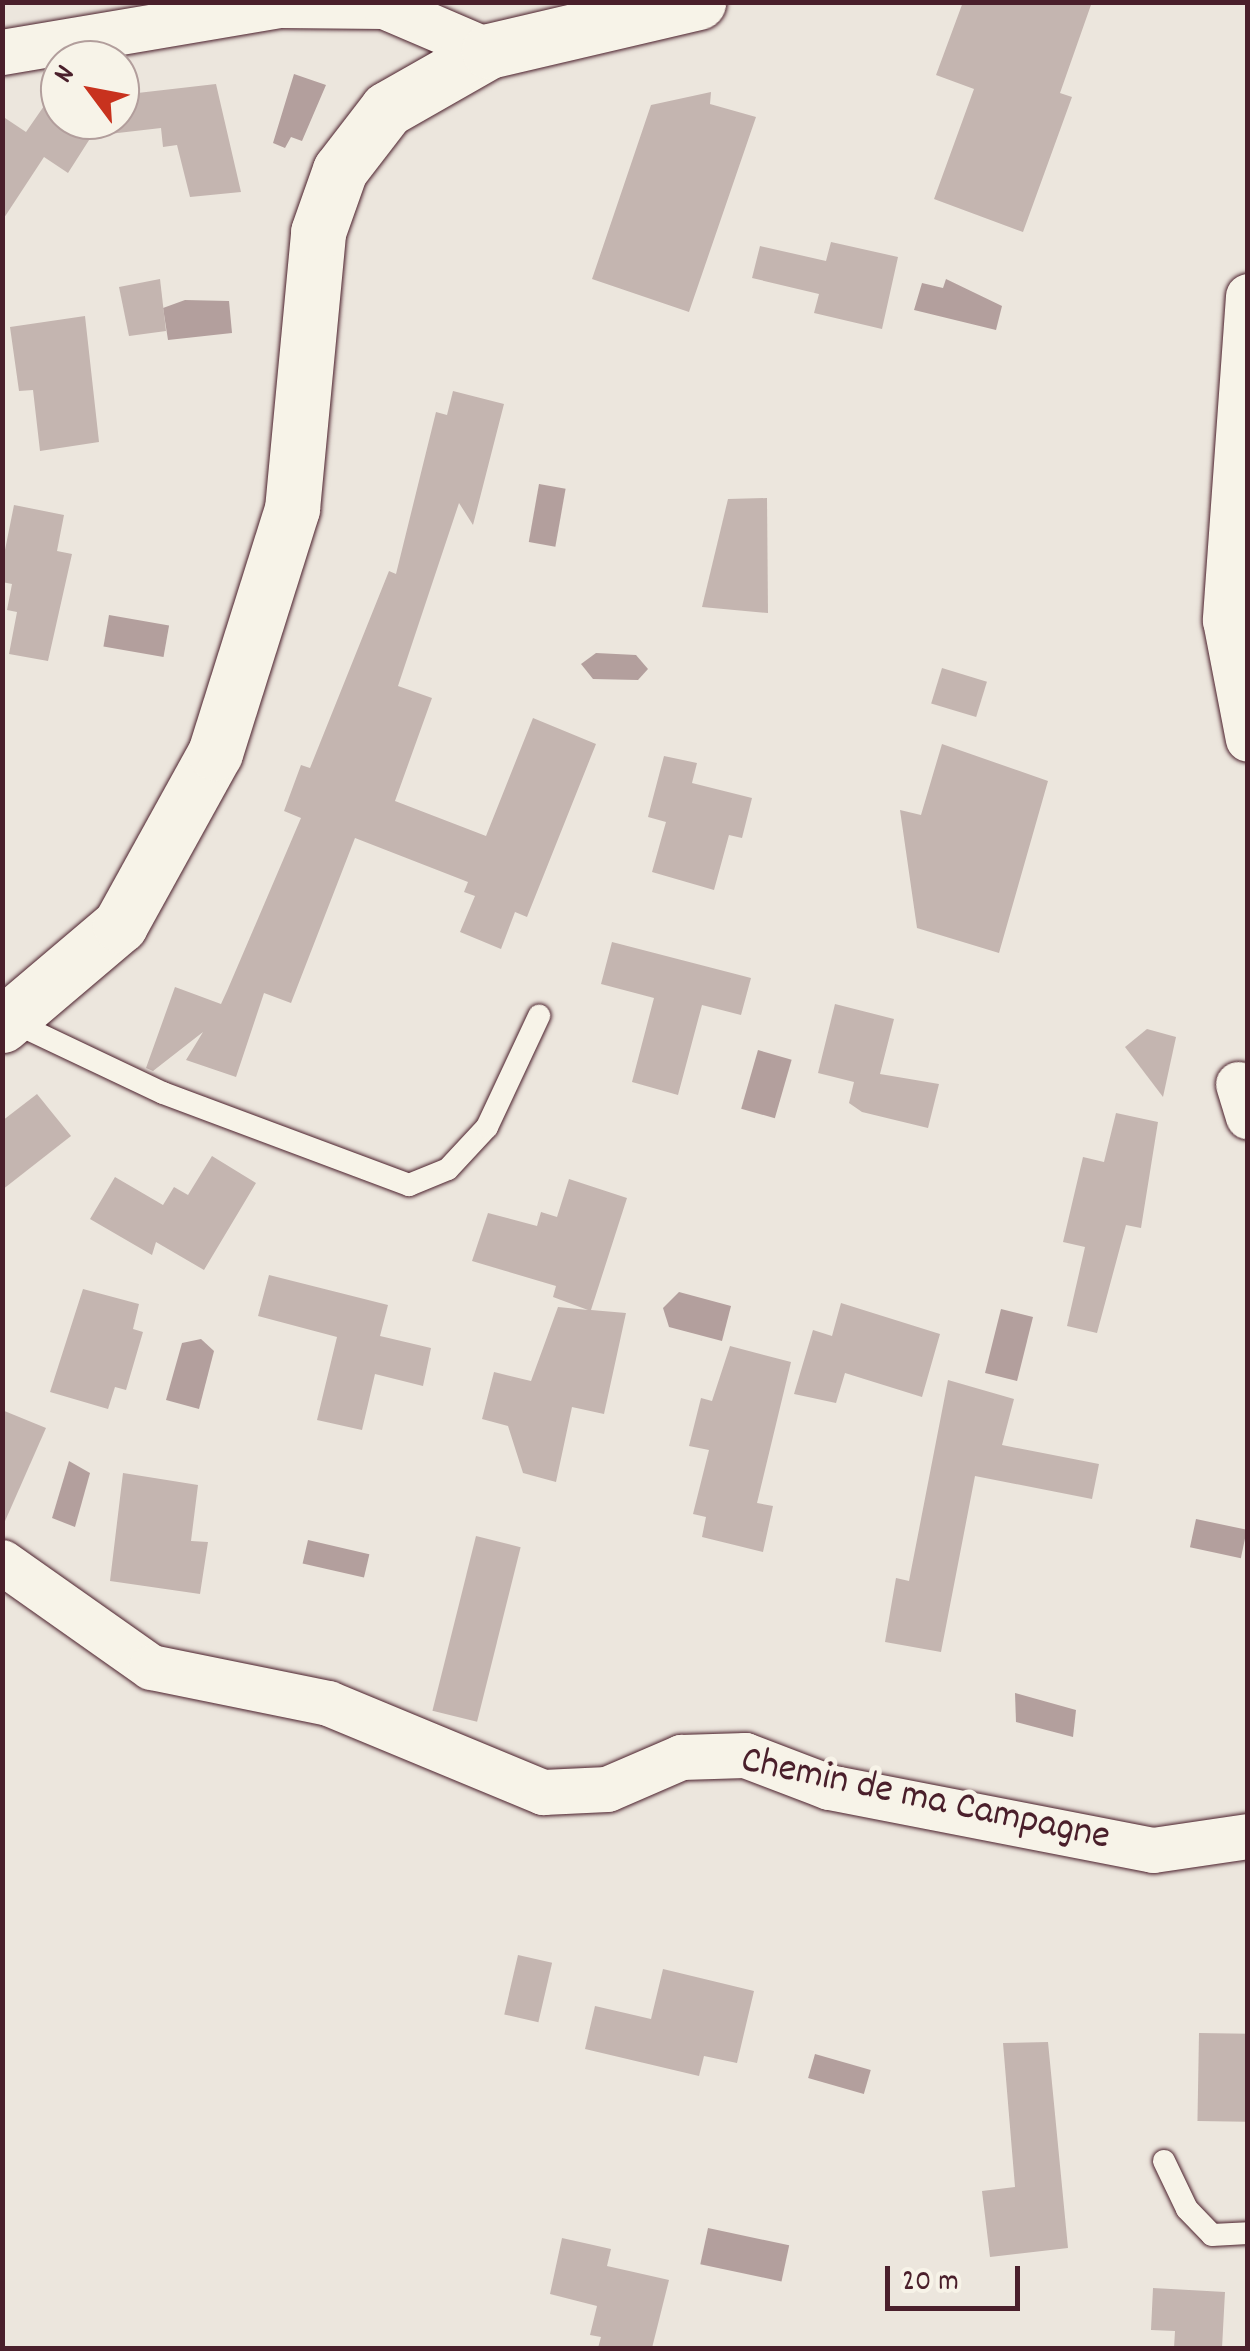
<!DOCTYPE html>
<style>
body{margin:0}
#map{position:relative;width:1250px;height:2351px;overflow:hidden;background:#ece6dd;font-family:Dekko,sans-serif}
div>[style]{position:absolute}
.water>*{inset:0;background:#b39f9d;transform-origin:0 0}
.building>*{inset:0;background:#c4b5b0;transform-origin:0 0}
.roads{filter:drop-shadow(0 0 2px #4a1f2b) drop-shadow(0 0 2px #4a1f2b)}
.lane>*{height:22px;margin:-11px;padding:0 11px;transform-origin:11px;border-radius:11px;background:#f7f3e8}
.street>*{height:45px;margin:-22.5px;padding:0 22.5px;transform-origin:22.5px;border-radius:22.5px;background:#f7f3e8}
.secondary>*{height:55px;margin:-27.5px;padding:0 27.5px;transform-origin:27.5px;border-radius:27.5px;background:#f7f3e8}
span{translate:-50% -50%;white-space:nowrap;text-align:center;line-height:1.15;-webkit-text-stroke:10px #f7f3e8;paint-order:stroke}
.street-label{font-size:40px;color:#4a1f2b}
.frame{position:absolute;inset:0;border:5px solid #4a1f2b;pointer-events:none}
.north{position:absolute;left:40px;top:40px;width:100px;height:100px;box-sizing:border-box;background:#f7f3e8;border:2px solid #b29e9c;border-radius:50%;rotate:302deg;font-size:28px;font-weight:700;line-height:40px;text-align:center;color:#4a1f2b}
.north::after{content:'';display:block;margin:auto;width:35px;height:45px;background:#c8321e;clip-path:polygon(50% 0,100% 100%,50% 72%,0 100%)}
.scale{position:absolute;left:885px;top:2266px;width:135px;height:45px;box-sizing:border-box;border:5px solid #4a1f2b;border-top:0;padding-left:12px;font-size:30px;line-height:35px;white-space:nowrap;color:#4a1f2b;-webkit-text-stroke:8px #f7f3e8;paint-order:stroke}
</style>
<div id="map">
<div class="water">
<div style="clip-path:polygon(294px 74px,326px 85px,302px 141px,291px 137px,285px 148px,273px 143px)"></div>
<div style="clip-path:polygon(946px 279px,1002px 306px,996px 330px,914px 310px,922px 283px,943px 288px)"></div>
<div style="clip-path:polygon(185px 300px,229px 301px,232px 333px,168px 340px,163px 308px)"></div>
<div style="left:539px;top:484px;width:27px;height:59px;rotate:10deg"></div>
<div style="left:109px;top:615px;width:61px;height:32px;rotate:10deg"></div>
<div style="clip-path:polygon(596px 653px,636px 655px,648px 669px,638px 680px,593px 679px,581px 664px)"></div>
<div style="left:758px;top:1050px;width:35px;height:61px;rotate:16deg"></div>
<div style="clip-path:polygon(679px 1292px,731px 1306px,722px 1341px,669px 1327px,663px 1308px)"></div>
<div style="left:1001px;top:1309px;width:33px;height:66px;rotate:14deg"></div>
<div style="clip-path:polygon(201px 1339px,214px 1351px,199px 1409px,166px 1400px,182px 1343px)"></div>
<div style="clip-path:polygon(69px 1461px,90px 1473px,75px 1527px,52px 1518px)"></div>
<div style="left:1196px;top:1519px;width:52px;height:29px;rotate:12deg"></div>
<div style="left:308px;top:1540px;width:63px;height:24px;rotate:13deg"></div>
<div style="clip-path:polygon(1015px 1693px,1076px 1710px,1073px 1737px,1016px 1722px)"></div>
<div style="left:815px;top:2054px;width:58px;height:25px;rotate:16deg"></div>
<div style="left:708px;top:2228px;width:83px;height:37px;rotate:12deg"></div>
</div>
<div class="building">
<div style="clip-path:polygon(963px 2px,1092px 2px,1060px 93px,1072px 97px,1023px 232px,934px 199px,974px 89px,936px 75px)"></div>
<div style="clip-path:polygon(216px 84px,241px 192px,190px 197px,177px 145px,163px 147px,161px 128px,109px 134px,120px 95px)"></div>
<div style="clip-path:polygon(711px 92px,710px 104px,756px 117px,689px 312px,592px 279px,651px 105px)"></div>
<div style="clip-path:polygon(44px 106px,91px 137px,68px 173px,44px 157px,2px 221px,2px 116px,26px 132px)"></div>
<div style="clip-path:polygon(831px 242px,898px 257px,882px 329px,814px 313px,819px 294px,752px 278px,760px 246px,826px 261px)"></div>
<div style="clip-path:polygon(160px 279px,166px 331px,129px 336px,119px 287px)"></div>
<div style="clip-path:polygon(85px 316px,99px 442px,40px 451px,33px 390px,19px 391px,10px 327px)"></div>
<div style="clip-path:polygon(453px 391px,504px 404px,473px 525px,459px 503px,398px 686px,432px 698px,395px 801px,486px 836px,533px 718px,596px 744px,527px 917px,515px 912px,501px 949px,460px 932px,475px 896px,464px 892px,468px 882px,355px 838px,291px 1003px,264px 993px,236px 1077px,186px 1060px,203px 1032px,153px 1071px,146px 1068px,175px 987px,221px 1004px,227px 991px,301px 818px,284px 811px,301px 765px,310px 768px,389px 571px,396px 574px,436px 412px,447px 415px)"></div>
<div style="clip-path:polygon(767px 498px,768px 613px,702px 607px,728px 499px)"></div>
<div style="clip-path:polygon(14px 505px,64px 515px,57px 551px,72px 554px,48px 661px,9px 654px,17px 612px,7px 610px,12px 584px,2px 582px,2px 565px)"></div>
<div style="left:942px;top:668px;width:47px;height:37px;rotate:17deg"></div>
<div style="clip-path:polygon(942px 744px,1048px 781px,999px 953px,917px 928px,900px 810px,921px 815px)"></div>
<div style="clip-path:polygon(664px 756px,697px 763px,692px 783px,752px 798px,742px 838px,729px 835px,714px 890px,652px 872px,666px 822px,648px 817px)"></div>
<div style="clip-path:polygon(612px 942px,751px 978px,741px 1015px,702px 1005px,678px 1095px,632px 1082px,654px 998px,601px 984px)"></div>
<div style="clip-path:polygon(835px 1004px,894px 1019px,880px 1074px,939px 1084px,928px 1128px,862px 1112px,849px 1103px,854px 1082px,818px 1073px)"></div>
<div style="clip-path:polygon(1147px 1029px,1176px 1037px,1163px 1097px,1125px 1047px)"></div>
<div style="clip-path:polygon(37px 1094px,71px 1136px,2px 1190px,2px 1121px)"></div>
<div style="clip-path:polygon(1116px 1113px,1158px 1122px,1141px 1228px,1126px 1225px,1097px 1333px,1067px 1326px,1085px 1247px,1063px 1242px,1083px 1157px,1104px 1162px)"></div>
<div style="clip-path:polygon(212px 1156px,256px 1183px,204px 1270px,156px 1242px,152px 1255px,90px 1219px,115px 1177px,163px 1205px,174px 1187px,188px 1195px)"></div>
<div style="clip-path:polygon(569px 1179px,627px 1198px,591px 1310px,626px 1313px,604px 1414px,572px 1407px,556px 1482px,523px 1473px,508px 1426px,482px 1419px,494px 1372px,531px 1381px,558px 1307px,588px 1310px,553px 1297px,556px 1286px,472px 1261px,488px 1213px,537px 1226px,541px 1212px,557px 1217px)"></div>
<div style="clip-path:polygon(269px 1275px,388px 1305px,380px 1336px,431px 1348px,423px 1386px,375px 1374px,362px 1430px,317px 1420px,337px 1337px,258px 1316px)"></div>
<div style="clip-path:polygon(83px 1289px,139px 1304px,133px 1329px,143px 1332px,126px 1390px,115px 1387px,108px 1409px,50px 1392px)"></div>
<div style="clip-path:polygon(841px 1303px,940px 1334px,922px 1397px,845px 1373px,836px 1403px,794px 1394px,813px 1330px,832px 1336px)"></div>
<div style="clip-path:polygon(730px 1346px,791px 1362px,757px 1503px,773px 1506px,763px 1552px,702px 1537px,706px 1517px,693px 1514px,709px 1450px,689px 1446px,701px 1398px,712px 1401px)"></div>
<div style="clip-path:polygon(948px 1380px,1014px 1399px,1002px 1445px,1099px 1464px,1092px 1499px,975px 1476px,941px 1652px,885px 1642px,896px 1578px,909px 1581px)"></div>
<div style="clip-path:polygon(2px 1410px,46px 1428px,2px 1528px)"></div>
<div style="clip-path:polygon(123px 1473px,198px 1485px,191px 1541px,208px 1542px,200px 1594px,110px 1581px)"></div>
<div style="left:476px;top:1536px;width:46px;height:180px;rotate:14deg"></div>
<div style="left:518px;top:1955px;width:35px;height:61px;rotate:13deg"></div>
<div style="clip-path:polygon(663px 1969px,754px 1991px,737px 2063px,704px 2056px,699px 2076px,585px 2049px,595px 2006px,651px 2019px)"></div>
<div style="left:1199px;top:2033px;width:49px;height:88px;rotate:1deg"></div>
<div style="clip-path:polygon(1048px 2042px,1068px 2248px,990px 2257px,982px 2191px,1015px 2187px,1003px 2043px)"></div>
<div style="clip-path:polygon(562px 2238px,611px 2249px,607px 2266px,669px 2280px,652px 2348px,598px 2348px,601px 2337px,590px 2335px,597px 2306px,550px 2294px)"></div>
<div style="clip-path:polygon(1153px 2288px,1225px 2292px,1222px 2348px,1174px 2348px,1175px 2331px,1151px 2330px)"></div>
</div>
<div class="roads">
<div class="lane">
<div style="left:9px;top:1020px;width:170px;rotate:25.4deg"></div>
<div style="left:163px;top:1093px;width:263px;rotate:20.5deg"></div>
<div style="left:409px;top:1185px;width:42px;rotate:-22.3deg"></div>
<div style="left:448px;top:1169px;width:57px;rotate:-47.1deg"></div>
<div style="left:487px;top:1127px;width:123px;rotate:-64.9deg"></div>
<div style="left:1164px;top:2161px;width:53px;rotate:64.4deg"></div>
<div style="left:1187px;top:2209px;width:36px;rotate:46deg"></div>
<div style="left:1212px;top:2235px;width:36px;rotate:-3deg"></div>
</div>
<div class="street">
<div style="left:2px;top:52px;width:281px;rotate:-9.6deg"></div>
<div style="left:279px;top:5px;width:105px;rotate:0.5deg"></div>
<div style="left:384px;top:6px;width:114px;rotate:23.2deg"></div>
<div style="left:1248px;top:296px;width:325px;rotate:94.1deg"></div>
<div style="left:1225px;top:620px;width:121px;rotate:79.1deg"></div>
<div style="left:1238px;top:1084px;width:34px;rotate:73deg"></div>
<div style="left:2px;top:1562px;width:182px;rotate:35.2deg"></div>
<div style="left:151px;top:1667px;width:181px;rotate:11.5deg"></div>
<div style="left:328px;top:1703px;width:233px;rotate:22.5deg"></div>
<div style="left:543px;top:1792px;width:64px;rotate:-2.7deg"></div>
<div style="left:607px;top:1789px;width:81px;rotate:-23.4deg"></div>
<div style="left:681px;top:1757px;width:64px;rotate:-1.8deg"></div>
<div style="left:745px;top:1755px;width:90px;rotate:20.9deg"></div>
<div style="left:829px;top:1787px;width:330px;rotate:11deg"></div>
<div style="left:1153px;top:1850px;width:96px;rotate:-8.4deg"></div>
</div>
<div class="secondary">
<div style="left:2px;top:1025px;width:155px;rotate:-40.3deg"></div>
<div style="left:120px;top:925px;width:196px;rotate:-61.1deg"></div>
<div style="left:215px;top:753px;width:256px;rotate:-72.5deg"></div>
<div style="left:292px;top:509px;width:278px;rotate:-84.6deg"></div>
<div style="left:318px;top:232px;width:66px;rotate:-70.5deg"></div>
<div style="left:340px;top:170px;width:77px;rotate:-52.4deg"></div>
<div style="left:387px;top:109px;width:117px;rotate:-29.6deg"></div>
<div style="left:489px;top:51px;width:215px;rotate:-13.2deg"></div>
</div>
</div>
<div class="street-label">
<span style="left:925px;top:1801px;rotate:12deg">Chemin de ma Campagne</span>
</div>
<div class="frame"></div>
<div class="north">N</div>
<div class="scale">20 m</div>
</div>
